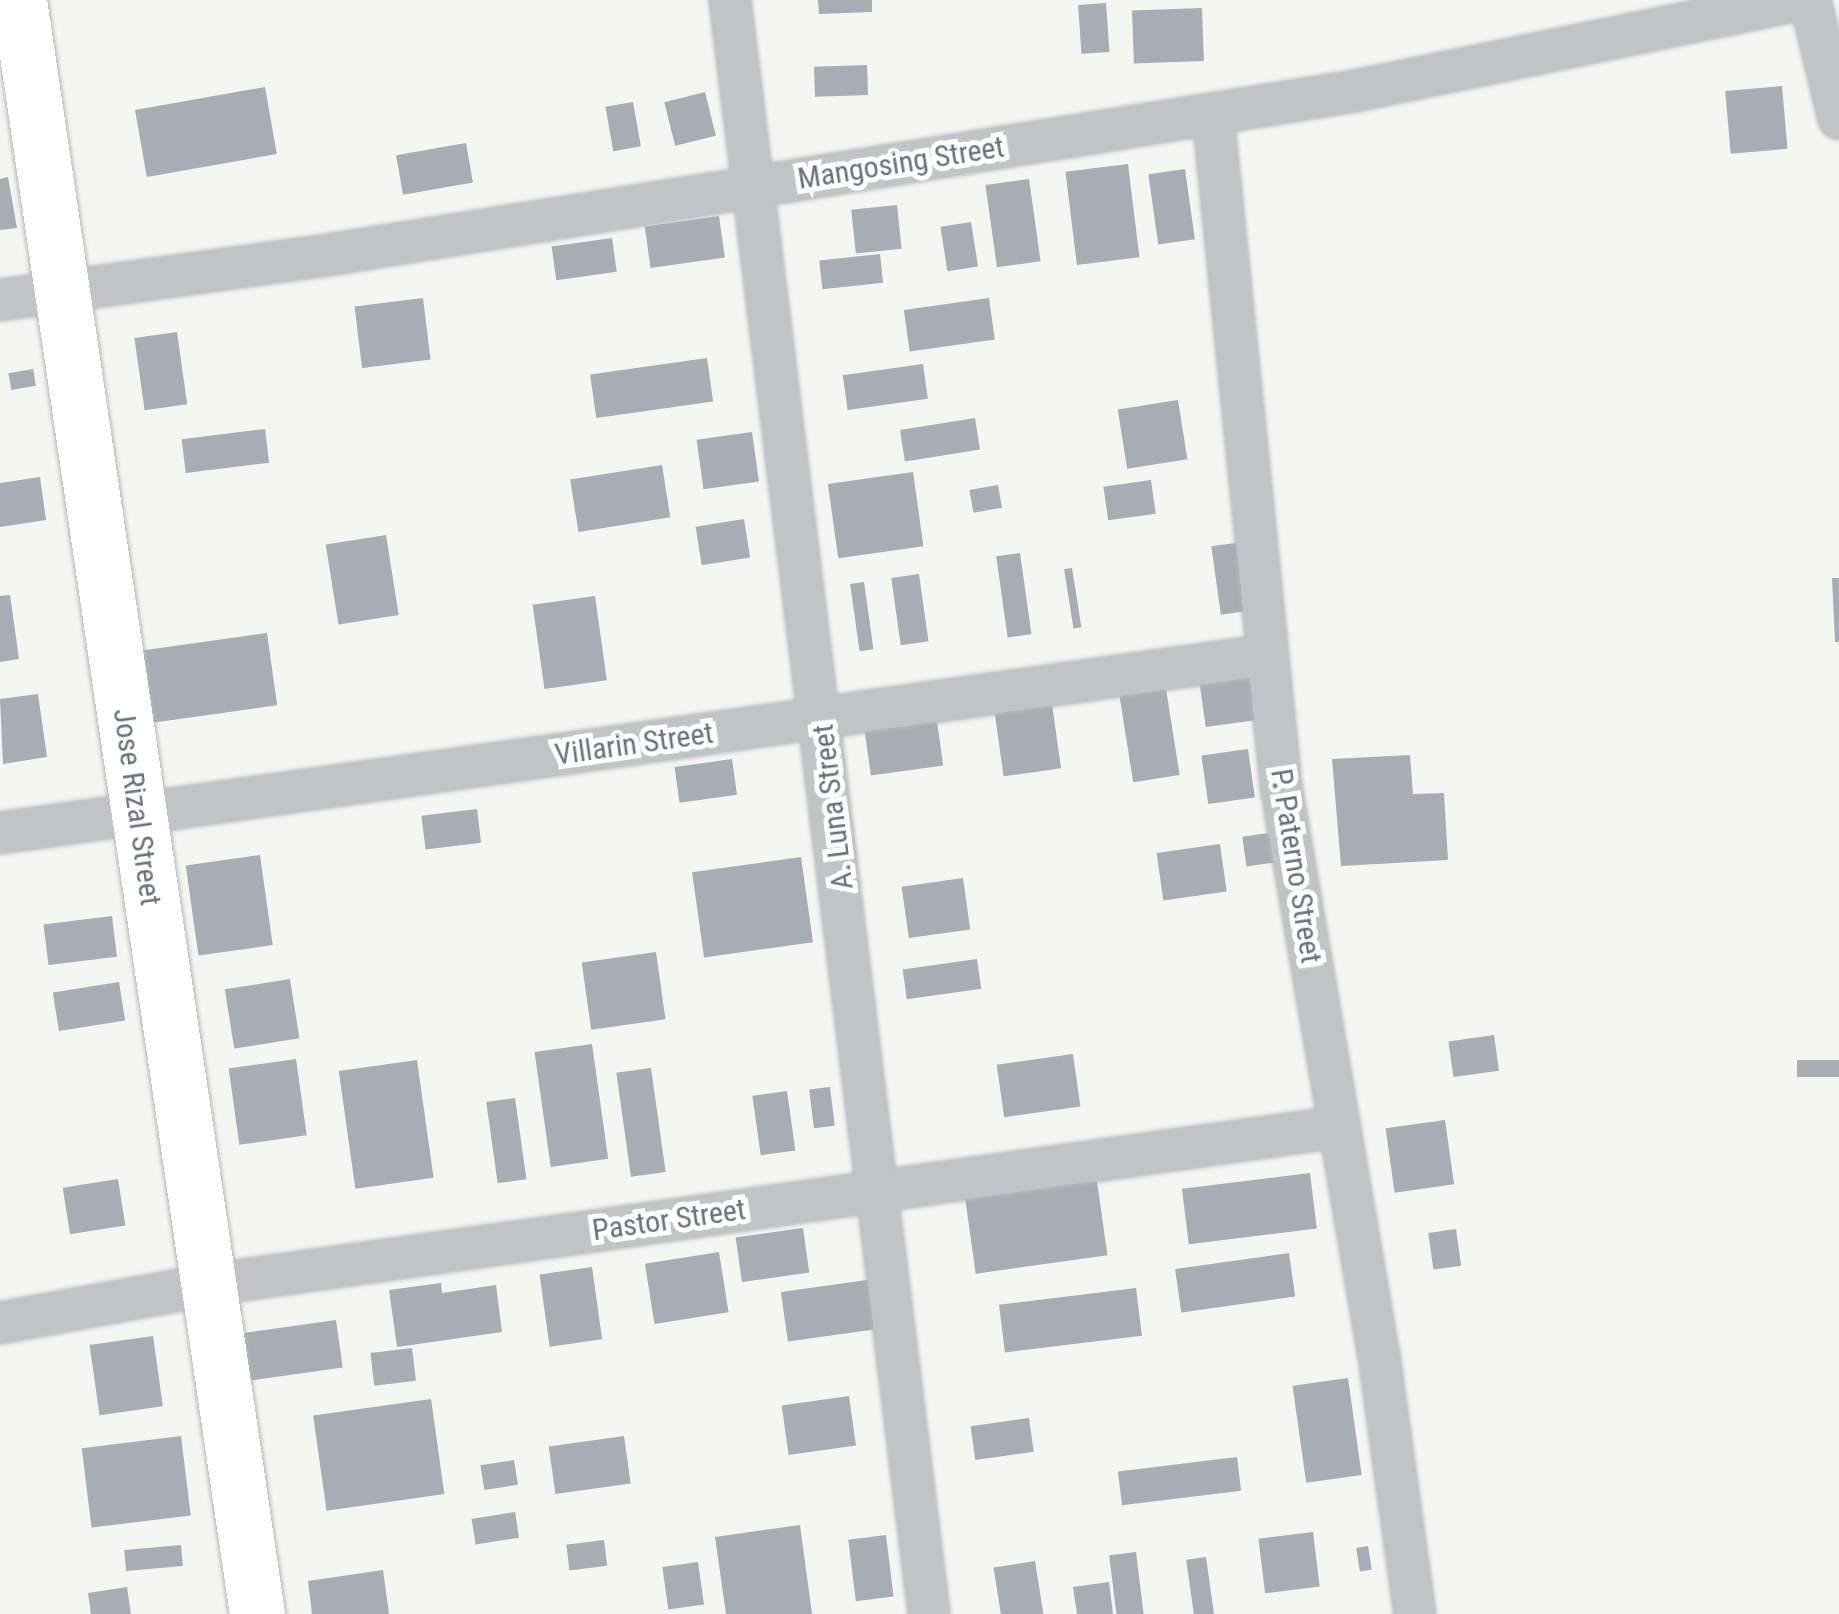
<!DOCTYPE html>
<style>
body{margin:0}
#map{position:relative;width:1839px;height:1614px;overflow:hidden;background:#f5f5f2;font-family:"Roboto Condensed",sans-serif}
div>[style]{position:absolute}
.building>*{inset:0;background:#a7adb4;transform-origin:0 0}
.roads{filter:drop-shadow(0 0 2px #b4b7bc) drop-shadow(0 0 2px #b4b7bc)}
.street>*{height:40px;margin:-20px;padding:0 20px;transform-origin:20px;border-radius:20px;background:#c1c4c7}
.secondary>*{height:55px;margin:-27.5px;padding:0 27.5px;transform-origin:27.5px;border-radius:27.5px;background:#fff}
span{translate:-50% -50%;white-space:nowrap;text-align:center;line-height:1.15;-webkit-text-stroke:10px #fff;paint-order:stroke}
.street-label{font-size:30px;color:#677180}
</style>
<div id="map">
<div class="building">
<div style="clip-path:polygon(818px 0,872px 0,872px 12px,819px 14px)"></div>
<div style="left:1106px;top:3px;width:49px;height:28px;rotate:86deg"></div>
<div style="left:1202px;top:8px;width:53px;height:70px;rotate:88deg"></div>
<div style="left:867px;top:65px;width:30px;height:53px;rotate:88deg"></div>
<div style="left:1782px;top:86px;width:63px;height:57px;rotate:85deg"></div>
<div style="left:265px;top:87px;width:68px;height:132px;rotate:80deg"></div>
<div style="left:705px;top:92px;width:45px;height:42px;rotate:76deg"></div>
<div style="left:633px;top:102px;width:45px;height:28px;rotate:80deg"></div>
<div style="left:466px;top:143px;width:40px;height:71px;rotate:80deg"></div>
<div style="left:1128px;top:164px;width:94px;height:63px;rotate:83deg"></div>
<div style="left:1185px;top:169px;width:71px;height:37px;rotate:82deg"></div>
<div style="clip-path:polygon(8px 177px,17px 228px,0 230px,0 179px)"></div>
<div style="left:1029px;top:179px;width:83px;height:44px;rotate:82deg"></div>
<div style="left:897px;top:205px;width:44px;height:46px;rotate:84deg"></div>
<div style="left:719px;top:216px;width:42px;height:75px;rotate:82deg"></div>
<div style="left:971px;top:222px;width:45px;height:31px;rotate:81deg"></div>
<div style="left:612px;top:238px;width:34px;height:61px;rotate:82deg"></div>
<div style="left:880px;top:254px;width:29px;height:61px;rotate:84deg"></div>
<div style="left:423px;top:298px;width:62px;height:69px;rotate:83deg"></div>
<div style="left:989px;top:298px;width:42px;height:86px;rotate:82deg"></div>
<div style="left:177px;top:332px;width:73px;height:43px;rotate:82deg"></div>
<div style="left:707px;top:358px;width:44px;height:118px;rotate:82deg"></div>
<div style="left:923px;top:364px;width:35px;height:81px;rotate:82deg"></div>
<div style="left:33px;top:369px;width:17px;height:25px;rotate:80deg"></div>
<div style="left:1178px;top:400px;width:60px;height:61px;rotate:81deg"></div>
<div style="left:975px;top:418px;width:32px;height:76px;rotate:81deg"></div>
<div style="left:265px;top:429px;width:34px;height:84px;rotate:83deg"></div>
<div style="left:752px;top:432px;width:50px;height:56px;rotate:82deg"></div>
<div style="left:662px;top:465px;width:53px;height:93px;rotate:81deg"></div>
<div style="left:913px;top:472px;width:75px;height:86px;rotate:82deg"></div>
<div style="clip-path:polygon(40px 477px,46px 520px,0 527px,0 483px)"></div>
<div style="left:1151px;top:480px;width:34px;height:48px;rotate:82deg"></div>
<div style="left:998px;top:485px;width:23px;height:29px;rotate:80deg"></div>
<div style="left:744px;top:519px;width:39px;height:49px;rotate:81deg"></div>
<div style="left:386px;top:535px;width:81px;height:61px;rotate:81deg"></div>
<div style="left:1242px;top:542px;width:69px;height:31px;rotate:82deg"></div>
<div style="left:1020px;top:553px;width:82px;height:24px;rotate:82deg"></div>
<div style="left:1072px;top:568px;width:60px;height:8px;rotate:81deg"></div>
<div style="left:919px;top:574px;width:68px;height:28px;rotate:82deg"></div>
<div style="clip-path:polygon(1832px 578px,1839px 578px,1839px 642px,1835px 642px)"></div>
<div style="left:864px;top:582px;width:68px;height:14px;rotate:82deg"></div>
<div style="clip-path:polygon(10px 595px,19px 659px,0 662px,0 596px)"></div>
<div style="left:595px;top:596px;width:85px;height:63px;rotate:82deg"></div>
<div style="left:267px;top:633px;width:73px;height:126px;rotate:82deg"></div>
<div style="left:1252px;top:661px;width:59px;height:55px;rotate:82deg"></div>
<div style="left:1166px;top:689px;width:87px;height:47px;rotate:81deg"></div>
<div style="clip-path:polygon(38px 694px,47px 757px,3px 764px,0 699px)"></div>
<div style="left:1051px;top:697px;width:72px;height:58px;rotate:82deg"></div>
<div style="left:935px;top:707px;width:59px;height:73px;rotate:82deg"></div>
<div style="left:1248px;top:749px;width:49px;height:47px;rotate:82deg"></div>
<div style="clip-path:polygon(1410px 755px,1413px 794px,1444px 793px,1448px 860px,1341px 866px,1332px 759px)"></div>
<div style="left:732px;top:759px;width:36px;height:58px;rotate:82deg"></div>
<div style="left:477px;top:809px;width:34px;height:56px;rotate:83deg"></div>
<div style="left:1276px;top:832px;width:30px;height:34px;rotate:82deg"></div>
<div style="left:1220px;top:844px;width:48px;height:64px;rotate:82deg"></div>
<div style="left:260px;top:855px;width:91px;height:75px;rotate:82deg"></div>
<div style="left:801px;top:857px;width:86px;height:110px;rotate:82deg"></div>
<div style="left:963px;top:878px;width:52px;height:62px;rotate:82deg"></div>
<div style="left:112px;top:916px;width:41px;height:69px;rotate:83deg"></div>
<div style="left:656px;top:952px;width:68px;height:75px;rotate:82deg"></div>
<div style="left:977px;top:959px;width:30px;height:75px;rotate:82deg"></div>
<div style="left:290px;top:979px;width:60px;height:66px;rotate:81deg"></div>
<div style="left:119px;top:982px;width:39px;height:67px;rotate:81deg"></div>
<div style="left:1494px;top:1035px;width:36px;height:46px;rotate:82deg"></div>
<div style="left:592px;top:1044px;width:116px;height:58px;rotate:82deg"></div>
<div style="left:1073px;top:1054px;width:53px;height:77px;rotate:82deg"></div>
<div style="left:296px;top:1059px;width:77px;height:68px;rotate:82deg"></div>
<div style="left:417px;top:1060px;width:119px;height:79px;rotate:82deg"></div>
<div style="left:1839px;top:1060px;width:17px;height:42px;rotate:90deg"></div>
<div style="left:651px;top:1068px;width:105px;height:35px;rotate:82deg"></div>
<div style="left:830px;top:1087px;width:39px;height:21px;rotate:83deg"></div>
<div style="left:787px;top:1091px;width:60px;height:35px;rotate:82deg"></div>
<div style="left:515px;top:1098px;width:82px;height:29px;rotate:82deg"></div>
<div style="left:1445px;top:1120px;width:65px;height:60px;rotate:82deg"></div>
<div style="left:1310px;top:1173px;width:56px;height:129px;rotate:83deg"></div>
<div style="left:1096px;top:1174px;width:82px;height:133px;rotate:82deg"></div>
<div style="left:118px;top:1179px;width:47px;height:56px;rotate:81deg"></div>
<div style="left:803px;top:1228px;width:45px;height:68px;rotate:82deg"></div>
<div style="left:1456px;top:1229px;width:37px;height:28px;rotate:82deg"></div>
<div style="left:719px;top:1252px;width:61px;height:75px;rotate:81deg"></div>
<div style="left:1289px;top:1253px;width:44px;height:115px;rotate:82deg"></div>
<div style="left:592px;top:1267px;width:73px;height:53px;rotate:82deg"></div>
<div style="left:874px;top:1279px;width:50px;height:94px;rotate:82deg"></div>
<div style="clip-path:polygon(441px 1283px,442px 1293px,496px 1285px,502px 1332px,397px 1347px,389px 1290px)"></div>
<div style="left:1136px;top:1288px;width:48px;height:138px;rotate:83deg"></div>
<div style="left:336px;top:1320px;width:48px;height:104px;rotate:82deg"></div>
<div style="left:153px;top:1336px;width:71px;height:64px;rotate:82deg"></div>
<div style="left:412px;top:1348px;width:33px;height:42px;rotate:83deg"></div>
<div style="left:1348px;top:1378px;width:98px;height:56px;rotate:82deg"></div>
<div style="left:849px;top:1396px;width:50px;height:68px;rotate:82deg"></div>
<div style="left:431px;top:1399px;width:96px;height:119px;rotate:82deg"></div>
<div style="left:1029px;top:1418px;width:34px;height:59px;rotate:82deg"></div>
<div style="left:181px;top:1436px;width:80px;height:100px;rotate:83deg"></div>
<div style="left:624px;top:1436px;width:48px;height:76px;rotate:82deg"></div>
<div style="left:1237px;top:1457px;width:34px;height:120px;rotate:83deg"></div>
<div style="left:514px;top:1460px;width:25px;height:34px;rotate:81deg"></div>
<div style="left:515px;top:1512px;width:26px;height:44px;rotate:81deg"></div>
<div style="clip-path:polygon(800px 1525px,812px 1614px,726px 1614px,715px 1537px)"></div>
<div style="left:1313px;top:1532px;width:55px;height:55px;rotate:83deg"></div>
<div style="left:886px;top:1535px;width:62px;height:38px;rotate:83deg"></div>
<div style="left:604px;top:1540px;width:26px;height:38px;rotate:83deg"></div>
<div style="left:181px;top:1545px;width:21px;height:57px;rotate:85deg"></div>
<div style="left:1368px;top:1546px;width:24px;height:12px;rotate:81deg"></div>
<div style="left:1136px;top:1552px;width:63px;height:27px;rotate:83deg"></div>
<div style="left:1206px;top:1557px;width:58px;height:20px;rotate:82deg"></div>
<div style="left:1035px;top:1561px;width:54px;height:42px;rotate:81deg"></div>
<div style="left:698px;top:1562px;width:43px;height:36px;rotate:82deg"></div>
<div style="clip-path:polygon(383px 1570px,389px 1614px,312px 1614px,308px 1581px)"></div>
<div style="clip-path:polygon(1109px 1582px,1113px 1614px,1077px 1614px,1073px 1587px)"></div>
<div style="clip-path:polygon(127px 1587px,131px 1614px,91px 1614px,88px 1593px)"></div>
</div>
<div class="roads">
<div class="street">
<div style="left:730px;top:0;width:1626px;rotate:82.97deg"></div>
<div style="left:1810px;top:0;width:122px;rotate:76.3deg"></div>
<div style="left:1213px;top:114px;width:675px;rotate:84.22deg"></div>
<div style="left:1281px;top:786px;width:585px;rotate:80.26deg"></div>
<div style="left:1380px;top:1363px;width:253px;rotate:82.1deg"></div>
<div style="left:0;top:300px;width:337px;rotate:-7.8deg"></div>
<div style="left:334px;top:254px;width:1034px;rotate:-9.07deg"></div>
<div style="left:1355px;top:91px;width:452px;rotate:-11.6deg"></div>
<div style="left:0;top:833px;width:1280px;rotate:-7.99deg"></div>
<div style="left:0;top:1323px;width:210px;rotate:-10.4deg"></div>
<div style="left:207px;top:1285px;width:1143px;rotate:-7.95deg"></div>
</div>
<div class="secondary">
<div style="left:19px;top:0;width:1631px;rotate:81.61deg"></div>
</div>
</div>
<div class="street-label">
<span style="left:901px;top:163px;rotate:-9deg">Mangosing Street</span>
<span style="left:634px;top:744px;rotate:-8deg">Villarin Street</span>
<span style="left:137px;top:807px;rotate:82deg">Jose Rizal Street</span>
<span style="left:833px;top:807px;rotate:-97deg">A. Luna Street</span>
<span style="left:1296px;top:866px;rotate:81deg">P. Paterno Street</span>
<span style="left:669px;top:1220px;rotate:-8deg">Pastor Street</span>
</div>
</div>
